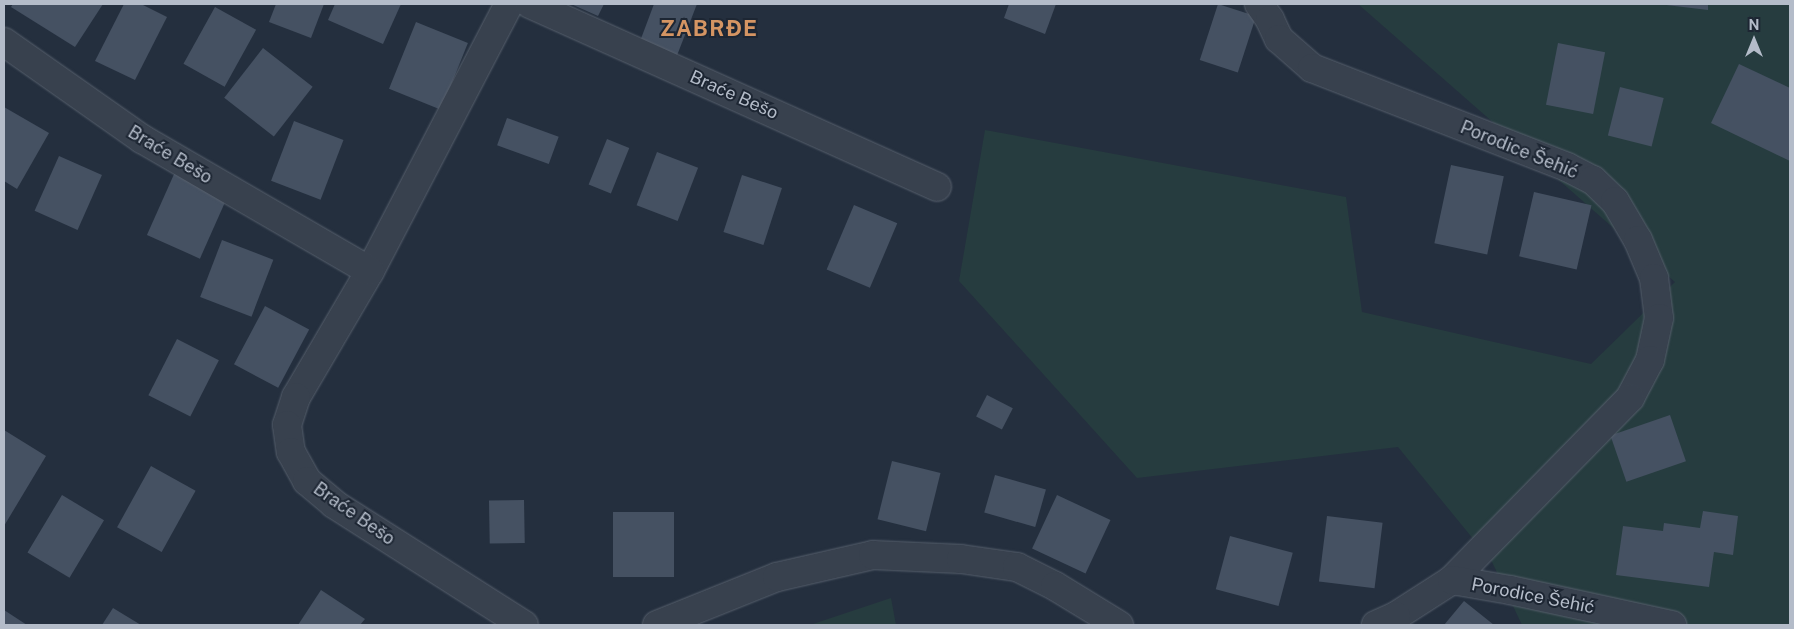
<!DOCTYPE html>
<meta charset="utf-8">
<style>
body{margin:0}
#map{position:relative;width:1794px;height:629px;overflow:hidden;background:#242f3e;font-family:"Public Sans",sans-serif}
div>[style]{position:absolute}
.green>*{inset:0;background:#263c3f}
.building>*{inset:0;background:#455162;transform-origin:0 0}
.roads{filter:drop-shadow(0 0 1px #565f6c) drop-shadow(0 0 1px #565f6c)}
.minor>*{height:28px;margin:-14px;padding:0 14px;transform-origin:14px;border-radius:14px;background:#38414e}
span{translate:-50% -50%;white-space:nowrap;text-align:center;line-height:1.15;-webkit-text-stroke:4px #1d2633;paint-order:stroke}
.street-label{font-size:18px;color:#b4bcc9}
.district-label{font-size:22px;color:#d59563;font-weight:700;letter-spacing:1px}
.frame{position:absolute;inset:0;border:5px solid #b4bcc9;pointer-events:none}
.north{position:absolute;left:1729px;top:15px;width:50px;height:50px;-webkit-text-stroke:4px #1d2633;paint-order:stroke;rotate:0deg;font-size:14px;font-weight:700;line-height:20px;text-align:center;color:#b4bcc9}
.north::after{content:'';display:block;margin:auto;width:18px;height:22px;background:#b4bcc9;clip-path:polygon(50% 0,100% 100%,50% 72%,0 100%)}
</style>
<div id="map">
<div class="green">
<div style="clip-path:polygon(1358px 4px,1790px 4px,1790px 625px,1522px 625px,1492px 562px,1398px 447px,1137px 478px,959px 281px,985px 130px,1346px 197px,1362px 312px,1591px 364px,1675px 282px)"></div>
<div style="clip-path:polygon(891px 598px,896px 625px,810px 625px)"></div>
</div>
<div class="building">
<div style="clip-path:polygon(13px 4px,103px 4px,75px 47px,11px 7px)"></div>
<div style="clip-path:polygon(124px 4px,141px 4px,167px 17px,135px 80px,95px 61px)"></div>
<div style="clip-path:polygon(276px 4px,324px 4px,311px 38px,269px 22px)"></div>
<div style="clip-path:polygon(335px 4px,401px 4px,383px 44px,328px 20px)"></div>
<div style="clip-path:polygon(571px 4px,604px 4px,598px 16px)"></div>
<div style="clip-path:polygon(654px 4px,697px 4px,676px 58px,639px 44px)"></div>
<div style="clip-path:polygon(1009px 4px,1056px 4px,1045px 34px,1004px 18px)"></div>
<div style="left:1218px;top:4px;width:40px;height:59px;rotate:18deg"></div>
<div style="clip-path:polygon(1658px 4px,1708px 4px,1708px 10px)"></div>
<div style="left:215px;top:7px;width:47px;height:65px;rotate:29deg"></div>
<div style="left:416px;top:22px;width:56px;height:72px;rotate:22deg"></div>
<div style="left:1558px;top:43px;width:48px;height:63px;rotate:11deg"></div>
<div style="left:263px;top:48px;width:63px;height:63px;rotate:38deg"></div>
<div style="clip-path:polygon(1739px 64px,1790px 88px,1790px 161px,1711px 123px)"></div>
<div style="left:1620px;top:87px;width:45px;height:50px;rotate:14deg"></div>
<div style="clip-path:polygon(4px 107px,49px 133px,17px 189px,4px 181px)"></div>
<div style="left:507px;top:118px;width:55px;height:29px;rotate:20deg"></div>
<div style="left:294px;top:121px;width:53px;height:64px;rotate:21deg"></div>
<div style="left:607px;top:139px;width:24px;height:49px;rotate:22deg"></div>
<div style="left:657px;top:152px;width:44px;height:57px;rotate:21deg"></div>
<div style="left:59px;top:156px;width:47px;height:60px;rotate:24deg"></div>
<div style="left:1451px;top:165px;width:54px;height:80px;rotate:12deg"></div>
<div style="left:175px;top:172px;width:58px;height:69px;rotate:24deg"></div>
<div style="left:742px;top:175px;width:42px;height:60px;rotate:18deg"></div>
<div style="left:1534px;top:192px;width:59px;height:66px;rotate:13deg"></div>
<div style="left:854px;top:205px;width:47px;height:70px;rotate:23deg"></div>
<div style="left:222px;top:240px;width:55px;height:61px;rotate:21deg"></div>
<div style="left:265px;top:306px;width:50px;height:66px;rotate:28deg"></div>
<div style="left:177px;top:339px;width:47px;height:63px;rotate:27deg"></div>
<div style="left:987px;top:395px;width:29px;height:24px;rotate:27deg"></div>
<div style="left:1670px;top:415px;width:49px;height:63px;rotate:71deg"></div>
<div style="clip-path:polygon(4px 430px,46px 456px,4px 526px)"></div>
<div style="left:892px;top:461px;width:50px;height:60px;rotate:14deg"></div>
<div style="left:151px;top:466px;width:51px;height:70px;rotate:29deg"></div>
<div style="left:995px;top:475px;width:53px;height:39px;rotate:16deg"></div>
<div style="left:62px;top:495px;width:49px;height:67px;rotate:31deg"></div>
<div style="left:1057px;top:495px;width:59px;height:59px;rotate:25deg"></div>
<div style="left:524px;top:500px;width:43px;height:35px;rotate:89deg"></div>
<div style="clip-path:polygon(1703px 511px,1738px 516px,1733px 555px,1714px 552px,1709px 587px,1616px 575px,1623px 526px,1663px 531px,1664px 523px,1700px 528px)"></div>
<div style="left:613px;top:512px;width:61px;height:65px"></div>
<div style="left:1327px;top:516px;width:56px;height:66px;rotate:7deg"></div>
<div style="left:1230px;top:536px;width:65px;height:55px;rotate:15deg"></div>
<div style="clip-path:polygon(321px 590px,365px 619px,360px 625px,298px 625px)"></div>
<div style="clip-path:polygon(1464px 601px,1494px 625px,1444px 625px)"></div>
<div style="clip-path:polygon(113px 608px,141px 625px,102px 625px)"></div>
<div style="clip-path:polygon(4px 610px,27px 625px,4px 625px)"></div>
</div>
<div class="roads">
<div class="minor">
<div style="left:509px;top:4px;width:301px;rotate:117.5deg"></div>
<div style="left:370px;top:271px;width:146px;rotate:120.4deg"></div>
<div style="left:296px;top:397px;width:29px;rotate:108deg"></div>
<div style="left:287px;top:425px;width:27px;rotate:82deg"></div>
<div style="left:291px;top:452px;width:33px;rotate:61deg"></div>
<div style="left:307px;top:481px;width:35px;rotate:40deg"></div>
<div style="left:334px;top:504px;width:225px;rotate:32.5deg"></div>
<div style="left:530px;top:4px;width:446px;rotate:24.2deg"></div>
<div style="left:1259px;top:4px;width:19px;rotate:55deg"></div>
<div style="left:1270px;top:20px;width:21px;rotate:65deg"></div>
<div style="left:1279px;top:39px;width:44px;rotate:41.3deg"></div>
<div style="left:1312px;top:68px;width:274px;rotate:21.2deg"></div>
<div style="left:1567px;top:167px;width:29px;rotate:27deg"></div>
<div style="left:1593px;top:180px;width:30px;rotate:44deg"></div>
<div style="left:1615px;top:201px;width:45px;rotate:59.5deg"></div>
<div style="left:1638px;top:240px;width:41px;rotate:67.2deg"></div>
<div style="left:1654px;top:278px;width:40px;rotate:82.9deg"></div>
<div style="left:1659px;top:318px;width:43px;rotate:102.1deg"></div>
<div style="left:1650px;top:360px;width:43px;rotate:117.8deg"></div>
<div style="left:1630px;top:398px;width:255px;rotate:134.4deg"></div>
<div style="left:1452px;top:580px;width:67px;rotate:147.3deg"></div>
<div style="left:1396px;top:616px;width:22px;rotate:156deg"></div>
<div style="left:4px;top:42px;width:169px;rotate:35.1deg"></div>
<div style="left:142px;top:139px;width:263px;rotate:30.1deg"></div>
<div style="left:1452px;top:580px;width:59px;rotate:9.8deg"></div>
<div style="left:1510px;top:590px;width:166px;rotate:12.2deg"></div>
<div style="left:657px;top:625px;width:129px;rotate:-21.8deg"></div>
<div style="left:777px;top:577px;width:98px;rotate:-12.9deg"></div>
<div style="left:873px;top:555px;width:88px;rotate:2.6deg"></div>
<div style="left:961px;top:559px;width:57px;rotate:8.1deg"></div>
<div style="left:1017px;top:567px;width:42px;rotate:26.6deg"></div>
<div style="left:1055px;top:586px;width:75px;rotate:31.4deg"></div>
</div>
</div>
<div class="street-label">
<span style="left:734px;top:95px;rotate:24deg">Braće Bešo</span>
<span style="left:1519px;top:150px;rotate:22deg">Porodice Šehić</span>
<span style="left:170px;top:155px;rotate:31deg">Braće Bešo</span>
<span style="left:354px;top:514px;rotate:35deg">Braće Bešo</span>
<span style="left:1533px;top:596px;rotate:11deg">Porodice Šehić</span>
</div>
<div class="district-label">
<span style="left:709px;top:29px">ZABRĐE</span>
</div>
<div class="frame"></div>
<div class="north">N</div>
</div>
